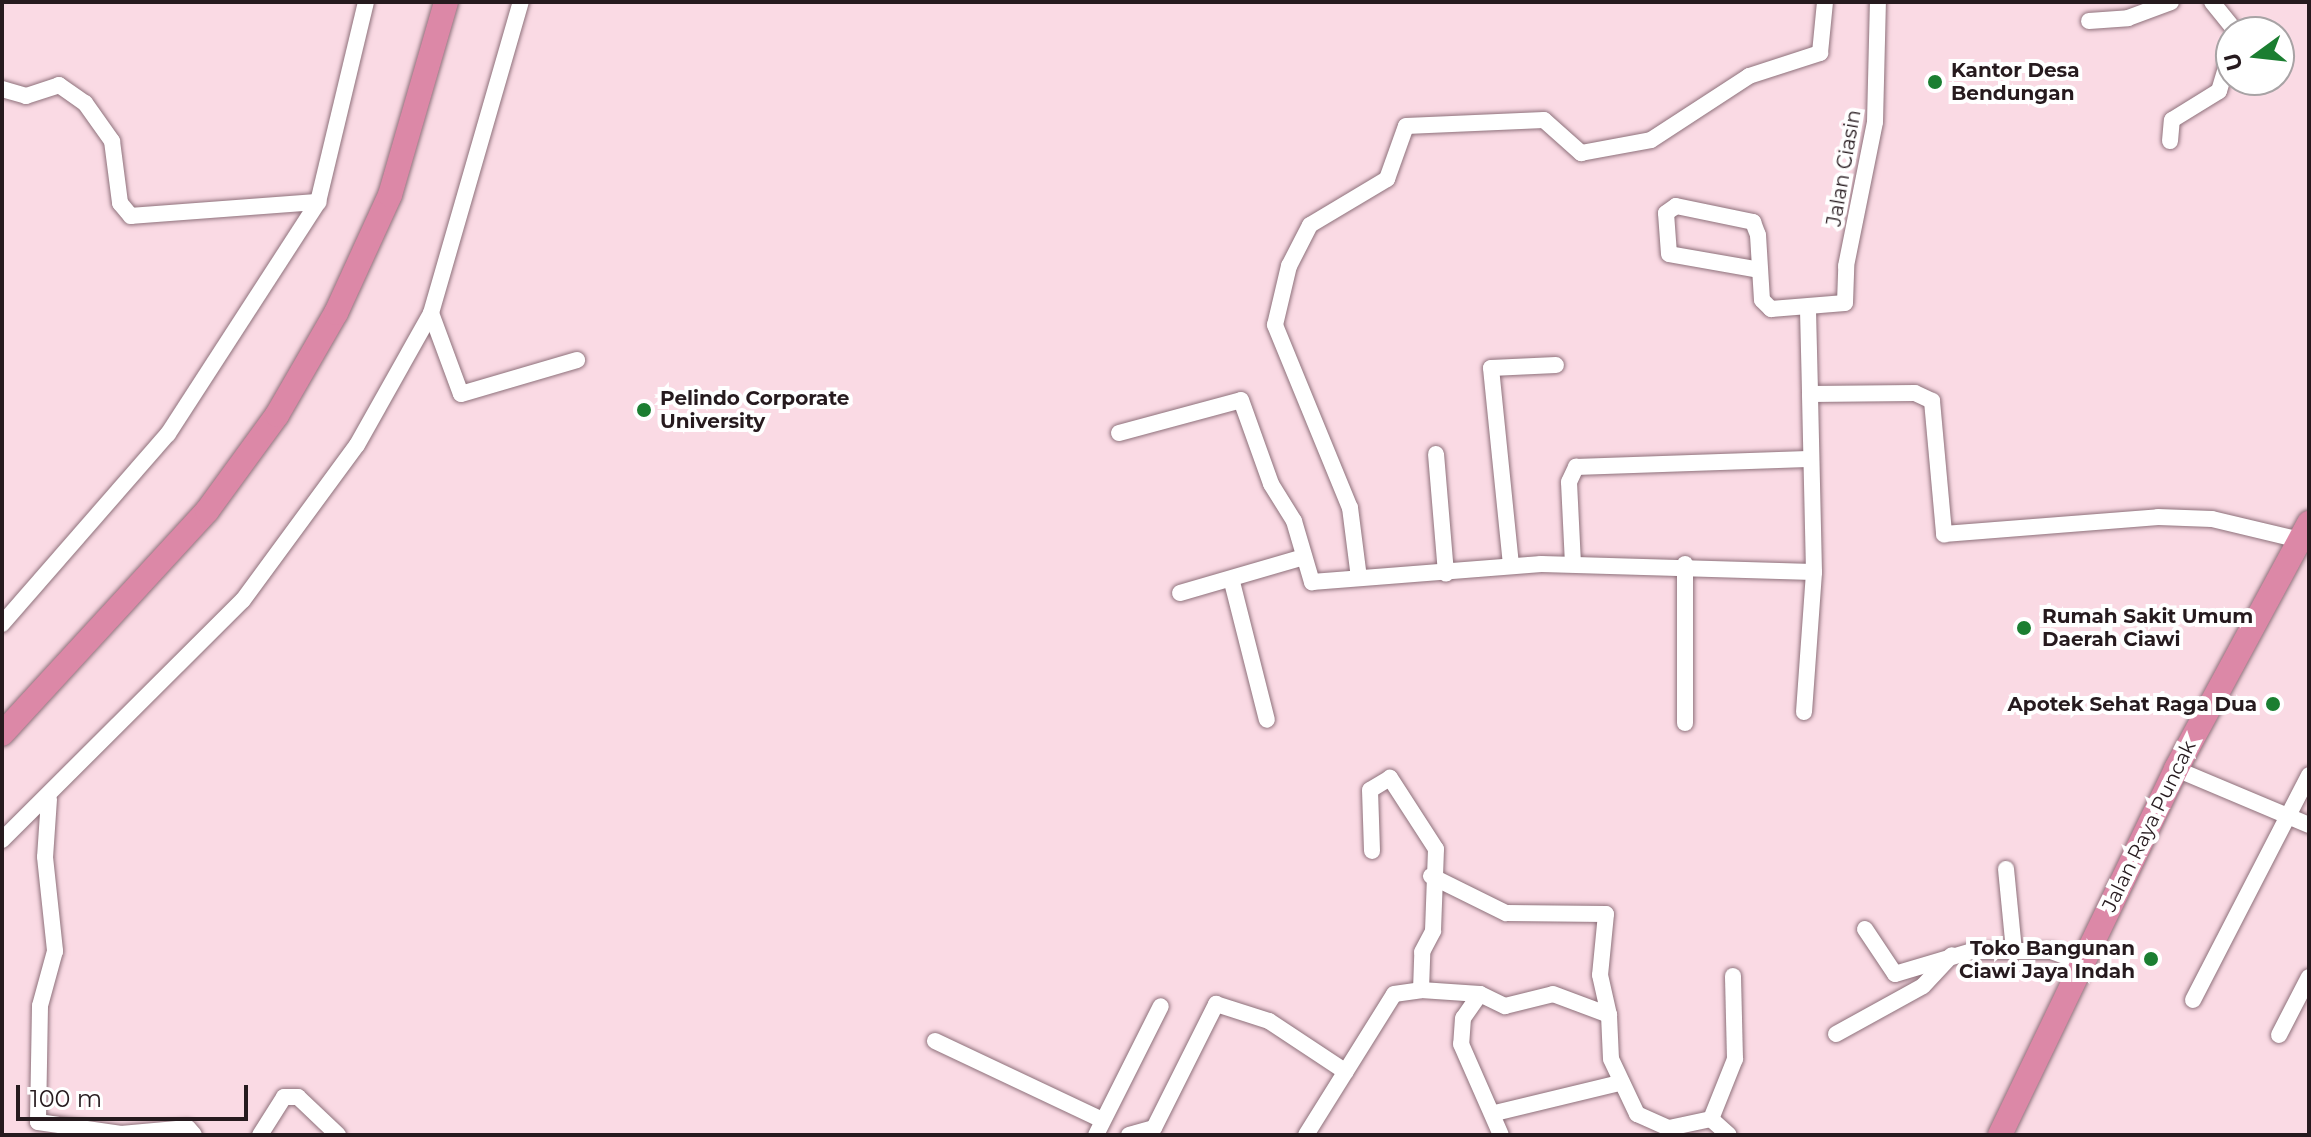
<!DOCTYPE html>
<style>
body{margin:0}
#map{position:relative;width:2311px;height:1137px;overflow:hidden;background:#fadae4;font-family:Montserrat,sans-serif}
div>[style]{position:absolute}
.roads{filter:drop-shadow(0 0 2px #8e717b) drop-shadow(0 0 2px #8e717b)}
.minor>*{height:16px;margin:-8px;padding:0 8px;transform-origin:8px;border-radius:8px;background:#fff}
.highway>*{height:24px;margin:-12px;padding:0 12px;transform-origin:12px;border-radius:12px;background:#dc88a7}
.dots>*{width:22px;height:22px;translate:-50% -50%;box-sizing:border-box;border:4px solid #fff;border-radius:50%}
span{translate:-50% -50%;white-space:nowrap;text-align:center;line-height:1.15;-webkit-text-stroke:8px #fff;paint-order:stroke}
.poi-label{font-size:20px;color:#261a1e;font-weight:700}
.left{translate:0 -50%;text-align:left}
.right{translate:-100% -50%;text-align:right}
.street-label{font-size:20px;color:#261a1e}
.frame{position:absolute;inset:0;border:4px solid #261a1e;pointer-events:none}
.north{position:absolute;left:2215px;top:16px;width:80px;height:80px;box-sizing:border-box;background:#fff;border:2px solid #a8a3a5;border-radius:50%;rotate:255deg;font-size:22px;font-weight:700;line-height:32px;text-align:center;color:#261a1e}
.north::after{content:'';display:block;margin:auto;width:28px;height:36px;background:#1b7e31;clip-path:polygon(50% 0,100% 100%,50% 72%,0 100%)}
.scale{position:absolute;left:16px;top:1085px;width:232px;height:36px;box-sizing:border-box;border:4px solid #261a1e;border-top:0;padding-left:10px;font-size:24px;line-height:28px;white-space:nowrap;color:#261a1e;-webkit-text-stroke:6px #fff;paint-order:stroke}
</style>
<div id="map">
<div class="roads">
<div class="minor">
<div style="left:2212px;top:2px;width:38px;rotate:51deg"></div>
<div style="left:2089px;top:21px;width:39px;rotate:-4deg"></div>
<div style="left:2128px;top:18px;width:46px;rotate:-20.4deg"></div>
<div style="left:2px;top:89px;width:25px;rotate:16deg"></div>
<div style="left:26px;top:96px;width:35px;rotate:-18deg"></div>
<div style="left:59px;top:85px;width:32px;rotate:35deg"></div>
<div style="left:85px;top:103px;width:47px;rotate:54.6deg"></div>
<div style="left:112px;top:141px;width:63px;rotate:82.6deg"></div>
<div style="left:120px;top:203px;width:17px;rotate:50deg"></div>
<div style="left:131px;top:216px;width:188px;rotate:-4.3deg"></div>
<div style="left:2170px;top:141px;width:21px;rotate:-85deg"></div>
<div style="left:2172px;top:120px;width:55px;rotate:-31.7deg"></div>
<div style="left:2219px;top:91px;width:42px;rotate:-73.3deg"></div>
<div style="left:1760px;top:270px;width:92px;rotate:-170deg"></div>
<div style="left:1669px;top:254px;width:41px;rotate:-94.2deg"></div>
<div style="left:1666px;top:213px;width:12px;rotate:-35deg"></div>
<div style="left:1676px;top:206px;width:79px;rotate:11.7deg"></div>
<div style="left:1753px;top:222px;width:14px;rotate:69deg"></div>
<div style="left:1758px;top:235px;width:65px;rotate:86.5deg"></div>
<div style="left:1762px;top:300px;width:13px;rotate:45deg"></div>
<div style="left:1771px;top:309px;width:74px;rotate:-4.6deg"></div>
<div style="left:1845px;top:303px;width:37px;rotate:-88deg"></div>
<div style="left:1846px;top:266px;width:147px;rotate:-78.6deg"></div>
<div style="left:1875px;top:122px;width:120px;rotate:-88.6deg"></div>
<div style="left:1808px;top:310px;width:84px;rotate:88.6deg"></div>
<div style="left:1810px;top:394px;width:105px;rotate:-0.5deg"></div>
<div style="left:1915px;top:393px;width:19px;rotate:25deg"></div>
<div style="left:1932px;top:401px;width:134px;rotate:84.8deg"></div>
<div style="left:1944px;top:534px;width:215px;rotate:-4.5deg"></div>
<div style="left:2158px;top:517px;width:54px;rotate:2.1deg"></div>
<div style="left:2212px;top:519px;width:90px;rotate:13.4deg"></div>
<div style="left:431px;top:313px;width:86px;rotate:69.7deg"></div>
<div style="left:461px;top:394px;width:121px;rotate:-16.3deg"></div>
<div style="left:1119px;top:433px;width:126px;rotate:-15.1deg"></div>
<div style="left:1241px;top:400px;width:89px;rotate:70.3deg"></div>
<div style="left:1271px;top:484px;width:44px;rotate:58.1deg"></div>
<div style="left:1294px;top:521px;width:64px;rotate:73.6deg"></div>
<div style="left:1312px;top:582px;width:230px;rotate:-4.5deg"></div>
<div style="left:1541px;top:564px;width:273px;rotate:1.7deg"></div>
<div style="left:1814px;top:572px;width:178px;rotate:-91.3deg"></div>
<div style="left:1436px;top:454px;width:120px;rotate:85.2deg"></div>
<div style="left:1573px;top:564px;width:82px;rotate:-92.8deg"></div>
<div style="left:1569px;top:482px;width:17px;rotate:-65deg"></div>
<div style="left:1576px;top:467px;width:231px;rotate:-2deg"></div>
<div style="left:1685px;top:564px;width:159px;rotate:90deg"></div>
<div style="left:1511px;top:565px;width:198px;rotate:-95.8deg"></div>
<div style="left:1491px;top:368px;width:65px;rotate:-2.6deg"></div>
<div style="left:1359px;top:578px;width:71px;rotate:-97.3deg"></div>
<div style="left:1350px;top:508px;width:198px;rotate:-112.3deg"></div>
<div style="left:1275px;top:325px;width:61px;rotate:-76.7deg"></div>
<div style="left:1289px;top:266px;width:46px;rotate:-62.9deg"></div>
<div style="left:1310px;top:225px;width:90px;rotate:-30.9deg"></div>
<div style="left:1387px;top:179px;width:56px;rotate:-70.3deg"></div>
<div style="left:1406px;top:126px;width:138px;rotate:-2.5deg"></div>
<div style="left:1544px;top:120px;width:50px;rotate:41.7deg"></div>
<div style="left:1581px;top:153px;width:71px;rotate:-10.5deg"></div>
<div style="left:1651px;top:140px;width:117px;rotate:-33.1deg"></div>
<div style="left:1749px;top:76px;width:75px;rotate:-17.9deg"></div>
<div style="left:1820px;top:53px;width:51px;rotate:-84.4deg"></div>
<div style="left:1232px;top:582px;width:142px;rotate:75.8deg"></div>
<div style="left:1180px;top:593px;width:129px;rotate:-16.2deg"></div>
<div style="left:2px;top:624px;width:252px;rotate:-48.9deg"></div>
<div style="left:168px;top:434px;width:276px;rotate:-57.1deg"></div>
<div style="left:318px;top:202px;width:206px;rotate:-76.5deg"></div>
<div style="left:1804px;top:712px;width:140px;rotate:-85.9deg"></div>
<div style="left:2176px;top:769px;width:144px;rotate:22.8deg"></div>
<div style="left:49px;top:799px;width:58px;rotate:93.9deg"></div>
<div style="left:45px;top:857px;width:95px;rotate:83.9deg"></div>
<div style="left:55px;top:951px;width:57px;rotate:105.3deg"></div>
<div style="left:40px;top:1006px;width:116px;rotate:91deg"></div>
<div style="left:38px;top:1122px;width:84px;rotate:8.2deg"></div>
<div style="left:121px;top:1134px;width:67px;rotate:-5.1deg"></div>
<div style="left:188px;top:1128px;width:9px;rotate:49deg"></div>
<div style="left:2px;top:840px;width:340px;rotate:-44.9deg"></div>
<div style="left:243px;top:600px;width:192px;rotate:-53.7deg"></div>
<div style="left:357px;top:445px;width:151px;rotate:-60.7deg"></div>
<div style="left:431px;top:313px;width:324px;rotate:-73.9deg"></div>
<div style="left:2006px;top:869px;width:81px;rotate:84.4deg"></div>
<div style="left:1431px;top:876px;width:84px;rotate:26.3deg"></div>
<div style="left:1506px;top:913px;width:100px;rotate:0.6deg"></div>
<div style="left:1606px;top:914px;width:61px;rotate:95.6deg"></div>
<div style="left:1600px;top:975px;width:41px;rotate:77.3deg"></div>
<div style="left:1865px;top:929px;width:54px;rotate:56.3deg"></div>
<div style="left:1895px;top:974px;width:80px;rotate:-16.6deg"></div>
<div style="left:1972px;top:951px;width:79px"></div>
<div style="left:2051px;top:951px;width:35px;rotate:20deg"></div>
<div style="left:1421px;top:990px;width:59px;rotate:3.9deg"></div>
<div style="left:1480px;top:994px;width:28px;rotate:26deg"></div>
<div style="left:1505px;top:1006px;width:49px;rotate:-14deg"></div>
<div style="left:1553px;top:994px;width:60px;rotate:20.6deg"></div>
<div style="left:1609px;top:1015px;width:44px;rotate:87.4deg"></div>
<div style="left:1611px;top:1059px;width:61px;rotate:64.7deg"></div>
<div style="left:1637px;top:1114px;width:35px;rotate:24deg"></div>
<div style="left:1669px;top:1128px;width:43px;rotate:-12.1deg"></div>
<div style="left:1711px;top:1119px;width:24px;rotate:42deg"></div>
<div style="left:1480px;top:994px;width:29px;rotate:125deg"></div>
<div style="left:1463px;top:1018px;width:26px;rotate:94deg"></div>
<div style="left:1461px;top:1044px;width:99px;rotate:66.3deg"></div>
<div style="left:2193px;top:1000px;width:253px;rotate:-62.7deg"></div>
<div style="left:1836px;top:1034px;width:99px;rotate:-28.9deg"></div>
<div style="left:1923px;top:986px;width:42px;rotate:-46.9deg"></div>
<div style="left:2279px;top:1035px;width:65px;rotate:-62.7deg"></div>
<div style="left:935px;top:1041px;width:185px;rotate:25.3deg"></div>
<div style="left:1495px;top:1113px;width:128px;rotate:-13.6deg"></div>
<div style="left:1711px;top:1119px;width:65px;rotate:-68.2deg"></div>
<div style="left:1735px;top:1059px;width:83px;rotate:-91.4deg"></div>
<div style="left:260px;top:1135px;width:45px;rotate:-57.7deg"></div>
<div style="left:284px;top:1097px;width:14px"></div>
<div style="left:298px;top:1097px;width:55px;rotate:43.5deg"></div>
<div style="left:1096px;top:1135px;width:144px;rotate:-63.3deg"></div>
<div style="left:1129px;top:1135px;width:26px;rotate:-16deg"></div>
<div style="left:1154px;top:1128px;width:139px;rotate:-63.4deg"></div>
<div style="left:1216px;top:1004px;width:56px;rotate:17.8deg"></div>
<div style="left:1269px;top:1021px;width:92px;rotate:33.5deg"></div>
<div style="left:1306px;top:1135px;width:166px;rotate:-58deg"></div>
<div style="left:1394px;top:994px;width:27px;rotate:-8deg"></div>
<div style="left:1421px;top:990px;width:38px;rotate:-88deg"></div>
<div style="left:1422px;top:952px;width:24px;rotate:-62deg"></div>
<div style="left:1433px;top:931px;width:82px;rotate:-87.9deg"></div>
<div style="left:1436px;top:849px;width:85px;rotate:-122.9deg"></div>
<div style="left:1390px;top:778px;width:23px;rotate:149deg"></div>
<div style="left:1370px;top:790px;width:61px;rotate:88.1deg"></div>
</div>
<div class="highway">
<div style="left:2px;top:734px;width:303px;rotate:-47.4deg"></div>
<div style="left:207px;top:511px;width:119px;rotate:-53.9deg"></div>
<div style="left:277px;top:415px;width:118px;rotate:-60deg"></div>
<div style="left:336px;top:313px;width:130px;rotate:-65.4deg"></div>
<div style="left:390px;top:195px;width:201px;rotate:-73.8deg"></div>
<div style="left:2000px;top:1135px;width:406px;rotate:-64.3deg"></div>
<div style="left:2176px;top:769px;width:280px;rotate:-61.6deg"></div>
</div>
</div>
<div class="dots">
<div style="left:1935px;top:82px;background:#1b7e31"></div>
<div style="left:644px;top:410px;background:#1b7e31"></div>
<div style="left:2024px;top:628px;background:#1b7e31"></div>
<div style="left:2273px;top:704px;background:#1b7e31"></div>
<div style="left:2151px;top:959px;background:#1b7e31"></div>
</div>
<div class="poi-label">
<span class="left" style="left:1951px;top:82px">Kantor Desa<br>Bendungan</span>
<span class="left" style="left:660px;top:410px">Pelindo Corporate<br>University</span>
<span class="left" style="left:2042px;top:628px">Rumah Sakit Umum<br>Daerah Ciawi</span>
<span class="right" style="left:2257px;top:704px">Apotek Sehat Raga Dua</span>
<span class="right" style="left:2135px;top:960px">Toko Bangunan<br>Ciawi Jaya Indah</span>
</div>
<div class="street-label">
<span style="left:1844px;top:168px;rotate:-80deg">Jalan Ciasin</span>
<span style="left:2149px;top:826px;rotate:-64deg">Jalan Raya Puncak</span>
</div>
<div class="frame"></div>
<div class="north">U</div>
<div class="scale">100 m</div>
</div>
